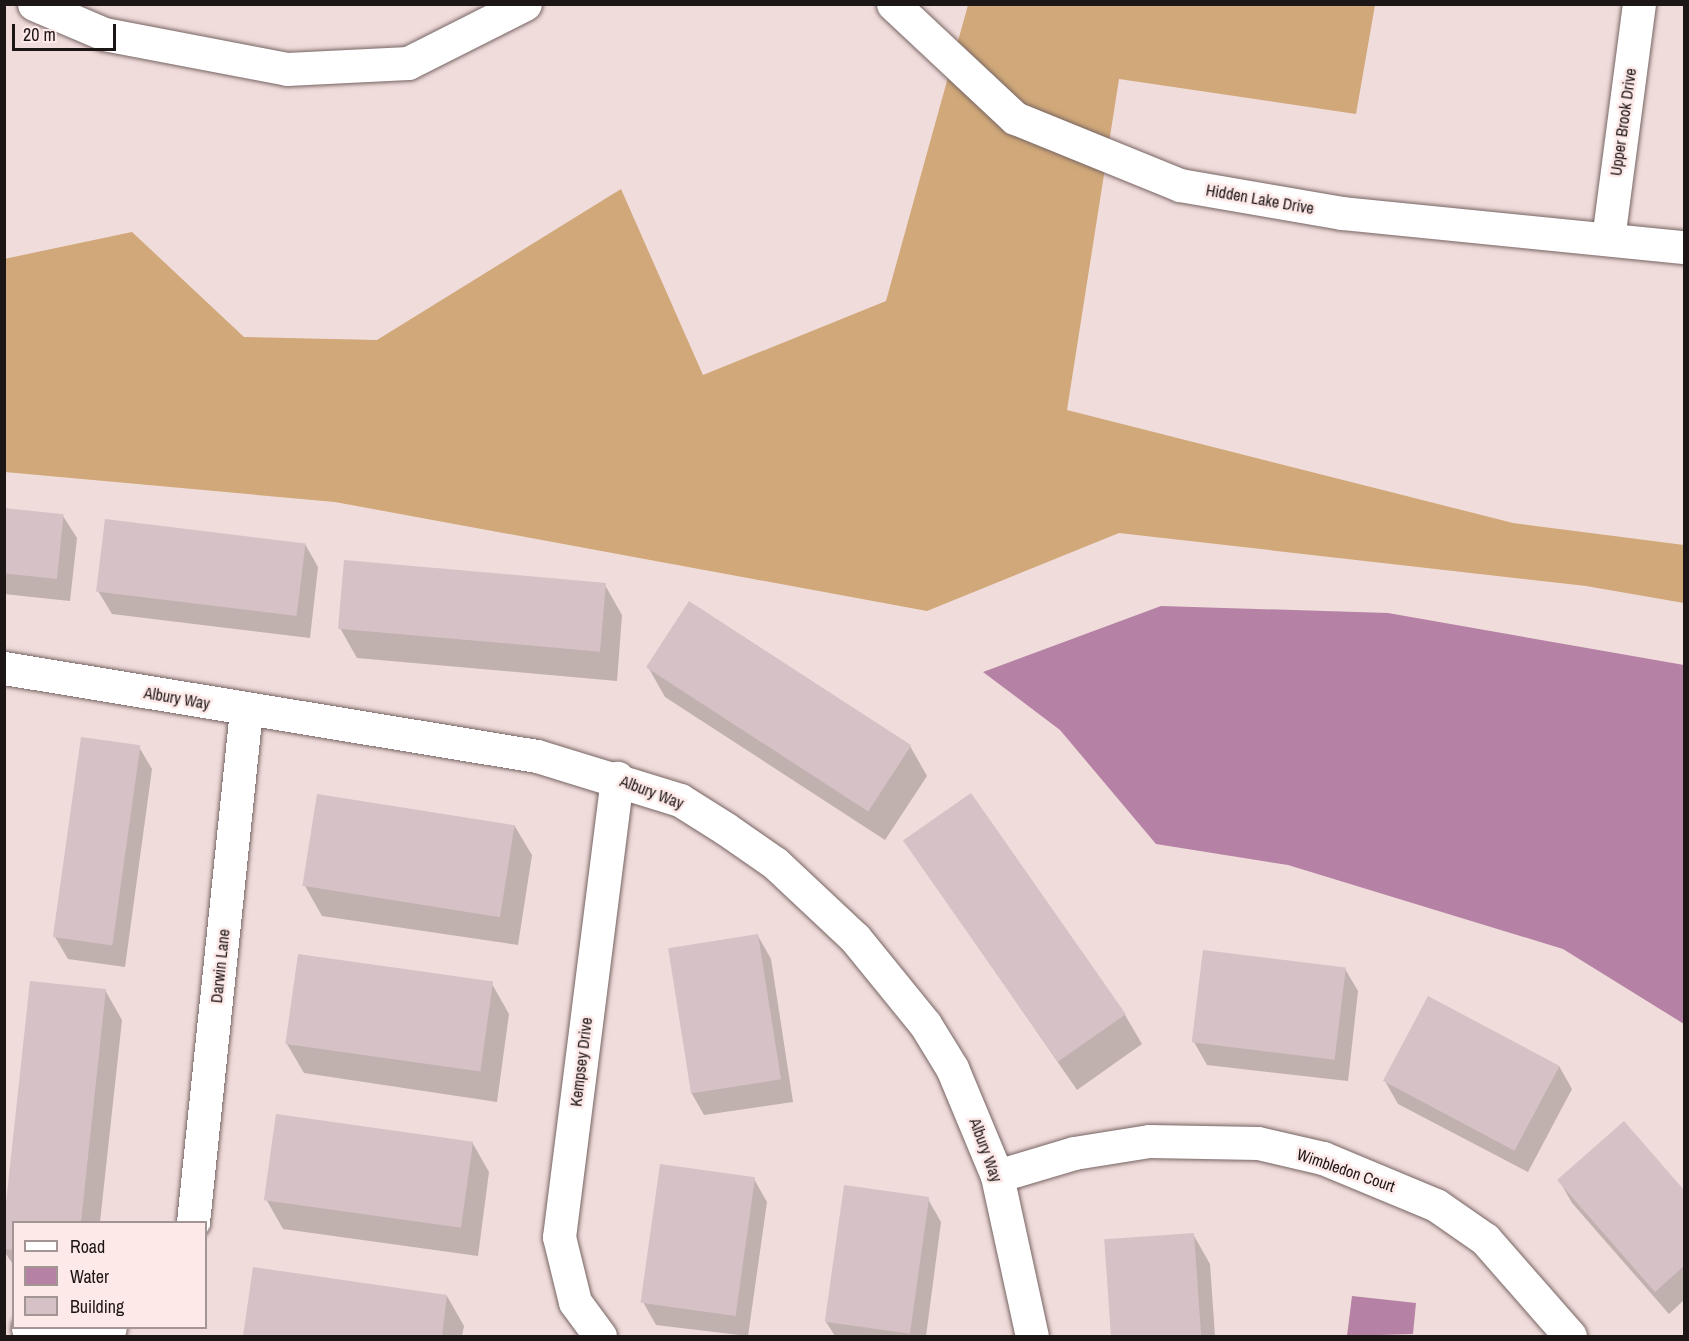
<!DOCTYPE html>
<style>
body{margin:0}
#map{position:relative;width:1689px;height:1341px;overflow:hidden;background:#f0dcda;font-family:"Archivo Narrow",sans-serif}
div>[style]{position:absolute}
.forest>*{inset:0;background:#d0a879}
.water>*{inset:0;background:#b582a5}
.shadow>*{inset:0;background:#0003}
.building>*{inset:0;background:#d5c1c6;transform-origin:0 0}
.roads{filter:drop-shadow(0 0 2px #766463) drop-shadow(0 0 2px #766463)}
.minor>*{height:33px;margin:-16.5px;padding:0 16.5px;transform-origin:16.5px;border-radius:16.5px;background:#fff}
span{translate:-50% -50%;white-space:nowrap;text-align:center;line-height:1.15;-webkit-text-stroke:5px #fde9e7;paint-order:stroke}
.street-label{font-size:16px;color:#1d1616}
.frame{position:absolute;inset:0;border:6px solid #1d1616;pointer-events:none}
.legend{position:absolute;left:12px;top:1221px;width:195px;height:108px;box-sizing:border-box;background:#fde9e7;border:2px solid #a39593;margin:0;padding:8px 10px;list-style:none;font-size:18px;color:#1d1616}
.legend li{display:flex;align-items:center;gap:12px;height:30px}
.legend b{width:30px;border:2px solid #a39593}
.scale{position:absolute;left:12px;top:24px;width:104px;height:27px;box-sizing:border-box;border:3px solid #1d1616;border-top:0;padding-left:8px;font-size:18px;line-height:21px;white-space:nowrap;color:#1d1616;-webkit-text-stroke:4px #fde9e7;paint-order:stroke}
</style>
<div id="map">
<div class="forest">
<div style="clip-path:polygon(968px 5px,1375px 5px,1356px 114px,1119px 79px,1067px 410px,1513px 523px,1684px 545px,1684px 603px,1586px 586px,1119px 533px,927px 611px,335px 502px,5px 472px,4px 259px,132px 232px,244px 337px,377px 340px,621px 189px,703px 375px,886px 301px)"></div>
</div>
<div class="water">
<div style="clip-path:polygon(1161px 606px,1388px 613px,1684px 665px,1684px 1024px,1563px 949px,1288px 865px,1156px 844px,1060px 730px,983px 672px)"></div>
<div style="clip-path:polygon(1352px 1296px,1416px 1303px,1413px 1334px,1347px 1336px)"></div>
</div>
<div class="shadow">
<div style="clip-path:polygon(4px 509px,63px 516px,77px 538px,70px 601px,4px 594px)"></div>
<div style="clip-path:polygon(305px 544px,318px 567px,310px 638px,112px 614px,98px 591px)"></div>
<div style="clip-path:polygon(605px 585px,622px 615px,617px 681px,357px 658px,340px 628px)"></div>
<div style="clip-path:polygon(648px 667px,910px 746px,927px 776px,885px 840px,665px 697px)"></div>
<div style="clip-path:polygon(139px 747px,152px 769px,125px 967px,68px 959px,55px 937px)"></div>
<div style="clip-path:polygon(514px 825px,532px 855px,518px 945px,322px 916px,305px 886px)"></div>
<div style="clip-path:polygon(905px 841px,1125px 1015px,1142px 1044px,1077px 1090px)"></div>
<div style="clip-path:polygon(758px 936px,771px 959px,793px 1102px,704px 1115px,691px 1092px)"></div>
<div style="clip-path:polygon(1345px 969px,1358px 991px,1348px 1081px,1207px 1065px,1194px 1042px)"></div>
<div style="clip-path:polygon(492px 984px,509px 1014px,497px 1102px,304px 1073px,287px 1044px)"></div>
<div style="clip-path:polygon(105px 990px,122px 1020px,100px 1222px,14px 1222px,14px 1266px,4px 1251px,4px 1236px)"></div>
<div style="clip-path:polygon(1559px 1066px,1572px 1089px,1528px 1172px,1398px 1104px,1385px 1081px)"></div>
<div style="clip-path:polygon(1624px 1123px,1684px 1192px,1684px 1300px,1669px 1314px,1572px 1203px,1559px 1180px)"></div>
<div style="clip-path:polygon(472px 1142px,489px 1172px,478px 1256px,283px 1229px,266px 1199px)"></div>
<div style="clip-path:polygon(754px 1179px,767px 1202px,748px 1336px,656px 1325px,643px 1302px)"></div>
<div style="clip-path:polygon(928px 1199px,941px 1222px,926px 1336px,835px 1336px,826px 1322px)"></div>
<div style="clip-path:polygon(1193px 1234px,1210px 1264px,1215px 1336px,1112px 1336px,1106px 1240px)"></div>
<div style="clip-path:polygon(254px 1268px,447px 1296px,464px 1326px,462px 1336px,244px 1336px)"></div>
</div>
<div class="building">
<div style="left:4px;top:508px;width:60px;height:65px;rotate:6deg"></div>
<div style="left:105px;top:519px;width:202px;height:73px;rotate:7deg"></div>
<div style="left:344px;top:560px;width:263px;height:69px;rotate:5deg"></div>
<div style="left:689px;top:601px;width:265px;height:79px;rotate:33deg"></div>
<div style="left:81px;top:737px;width:60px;height:202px;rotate:8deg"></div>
<div style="left:971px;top:793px;width:270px;height:83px;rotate:55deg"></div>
<div style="left:317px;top:794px;width:200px;height:93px;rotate:9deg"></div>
<div style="left:758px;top:934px;width:147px;height:91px;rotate:81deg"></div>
<div style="left:1203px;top:950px;width:144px;height:93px;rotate:7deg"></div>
<div style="left:298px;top:954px;width:197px;height:91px;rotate:8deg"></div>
<div style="clip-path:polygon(30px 981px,106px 989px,81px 1222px,14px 1222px,14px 1250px,4px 1249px,4px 1221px)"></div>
<div style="left:1428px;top:996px;width:149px;height:96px;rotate:28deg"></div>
<div style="left:276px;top:1114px;width:199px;height:87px;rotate:8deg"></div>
<div style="clip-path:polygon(1624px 1121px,1684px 1190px,1684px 1266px,1655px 1292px,1557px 1180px)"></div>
<div style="left:660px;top:1164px;width:96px;height:140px;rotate:8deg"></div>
<div style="left:844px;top:1185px;width:86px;height:138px;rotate:8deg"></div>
<div style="left:1194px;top:1233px;width:103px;height:90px;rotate:86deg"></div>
<div style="clip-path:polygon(253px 1267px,447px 1295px,442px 1336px,243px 1336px)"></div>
</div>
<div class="roads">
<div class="minor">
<div style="left:34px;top:4px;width:76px;rotate:23.2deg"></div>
<div style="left:104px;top:34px;width:186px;rotate:10.8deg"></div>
<div style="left:287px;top:69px;width:121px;rotate:-2.8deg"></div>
<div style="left:408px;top:63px;width:131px;rotate:-26.8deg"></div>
<div style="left:893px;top:4px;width:167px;rotate:43.1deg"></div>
<div style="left:1015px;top:118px;width:178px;rotate:22.1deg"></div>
<div style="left:1180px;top:185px;width:164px;rotate:9.8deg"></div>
<div style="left:1342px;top:213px;width:344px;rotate:5.7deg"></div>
<div style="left:1608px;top:239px;width:237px;rotate:-82.5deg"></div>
<div style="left:4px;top:668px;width:540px;rotate:9.38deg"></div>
<div style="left:537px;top:756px;width:150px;rotate:17.1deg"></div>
<div style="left:680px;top:800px;width:54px;rotate:32.2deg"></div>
<div style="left:726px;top:829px;width:60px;rotate:34.8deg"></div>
<div style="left:775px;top:863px;width:110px;rotate:43.2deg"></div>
<div style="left:855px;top:938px;width:111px;rotate:50.9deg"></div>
<div style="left:925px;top:1024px;width:52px;rotate:58.5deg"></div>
<div style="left:952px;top:1068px;width:117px;rotate:67.4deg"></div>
<div style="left:997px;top:1176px;width:164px;rotate:77.7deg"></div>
<div style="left:997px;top:1176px;width:80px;rotate:-16.6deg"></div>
<div style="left:1074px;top:1153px;width:76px;rotate:-9.1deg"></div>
<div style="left:1149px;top:1141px;width:109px;rotate:1.1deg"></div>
<div style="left:1258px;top:1143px;width:67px;rotate:13deg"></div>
<div style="left:1323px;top:1158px;width:122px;rotate:22.6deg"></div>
<div style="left:1436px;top:1205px;width:60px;rotate:34.8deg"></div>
<div style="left:1485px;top:1239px;width:129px;rotate:48.8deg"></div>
<div style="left:193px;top:1222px;width:515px;rotate:-84.09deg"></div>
<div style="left:28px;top:1328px;width:64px;rotate:6.2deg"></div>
<div style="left:92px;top:1335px;width:19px;rotate:-21deg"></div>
<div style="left:600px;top:1336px;width:42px;rotate:-126.3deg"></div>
<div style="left:575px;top:1302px;width:67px;rotate:-103.8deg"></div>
<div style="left:559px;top:1237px;width:463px;rotate:-82.8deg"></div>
</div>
</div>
<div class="street-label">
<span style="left:1623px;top:122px;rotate:-82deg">Upper Brook Drive</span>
<span style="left:1260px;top:199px;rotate:10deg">Hidden Lake Drive</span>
<span style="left:177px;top:698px;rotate:10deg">Albury Way</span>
<span style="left:652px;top:792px;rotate:21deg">Albury Way</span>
<span style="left:220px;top:966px;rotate:-84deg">Darwin Lane</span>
<span style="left:581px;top:1062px;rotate:-83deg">Kempsey Drive</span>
<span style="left:986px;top:1150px;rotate:70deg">Albury Way</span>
<span style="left:1346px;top:1170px;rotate:19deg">Wimbledon Court</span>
</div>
<div class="frame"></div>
<ul class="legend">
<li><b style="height:8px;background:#fff"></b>Road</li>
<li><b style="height:16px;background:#b582a5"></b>Water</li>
<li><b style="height:16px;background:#d5c1c6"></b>Building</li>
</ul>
<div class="scale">20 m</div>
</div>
